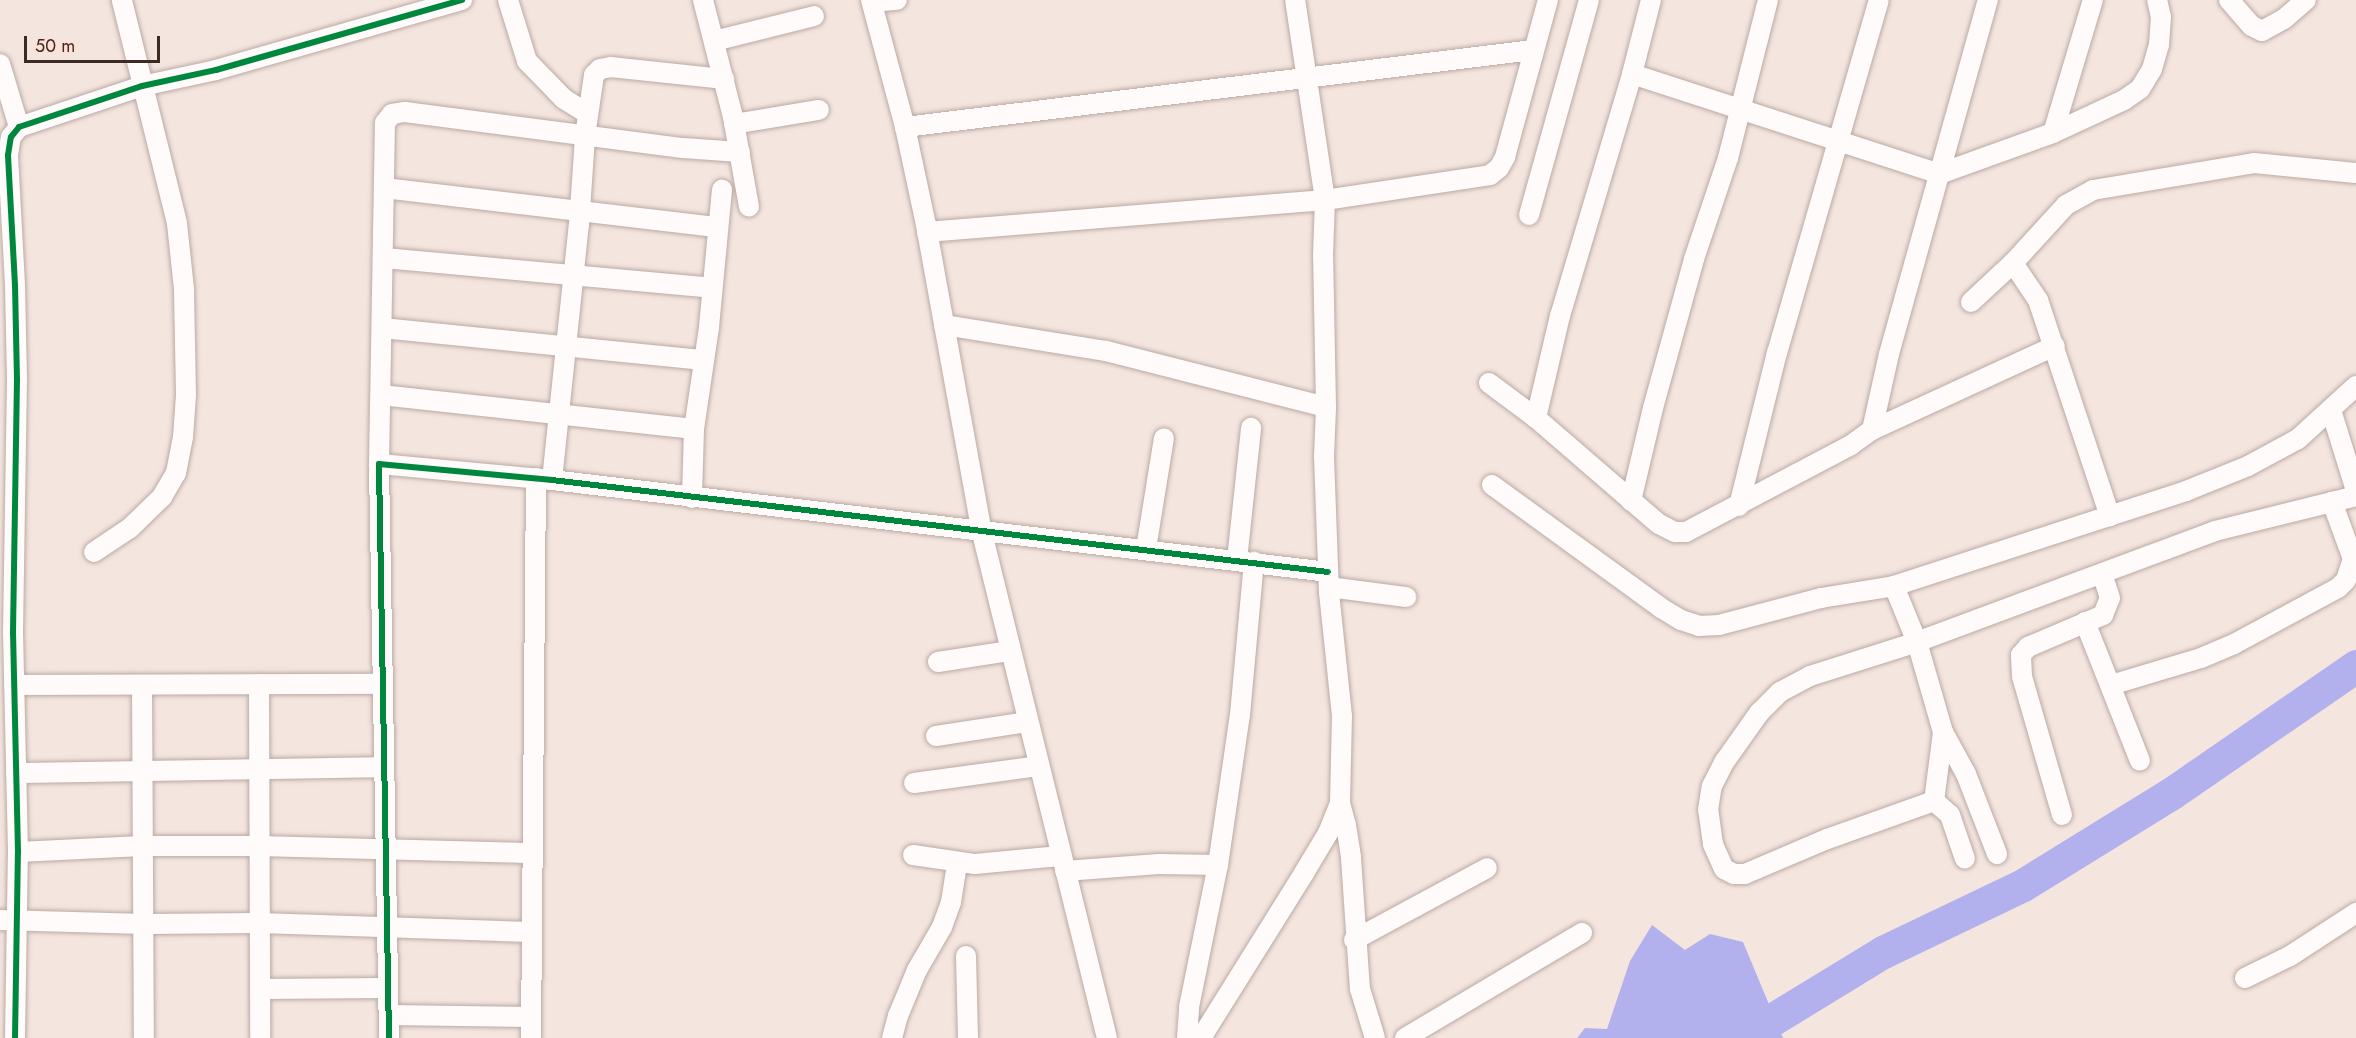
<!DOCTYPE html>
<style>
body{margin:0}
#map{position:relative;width:2356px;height:1038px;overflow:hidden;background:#f5e5df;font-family:Jost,sans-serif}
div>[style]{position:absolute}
.water>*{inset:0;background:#b2b1ed}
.river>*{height:33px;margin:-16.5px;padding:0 16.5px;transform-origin:16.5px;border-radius:16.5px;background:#b2b1ed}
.roads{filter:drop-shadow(0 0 2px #baaaa4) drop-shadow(0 0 2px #baaaa4)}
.minor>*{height:20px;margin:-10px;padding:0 10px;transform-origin:10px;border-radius:10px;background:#fefbfa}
.cycleway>*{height:6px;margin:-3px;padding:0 3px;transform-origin:3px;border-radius:3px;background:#00873e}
span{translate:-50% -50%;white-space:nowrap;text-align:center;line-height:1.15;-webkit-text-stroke:4.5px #fee0d6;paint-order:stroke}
.scale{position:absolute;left:24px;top:36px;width:136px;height:27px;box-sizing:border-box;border:3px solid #3d2a24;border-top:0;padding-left:8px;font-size:18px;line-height:21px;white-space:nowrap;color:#3d2a24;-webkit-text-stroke:4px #fee0d6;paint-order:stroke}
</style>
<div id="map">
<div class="water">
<div style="clip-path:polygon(1652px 925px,1685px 950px,1710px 934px,1743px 942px,1783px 1038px,1577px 1038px,1585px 1028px,1607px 1029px,1630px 961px)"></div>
</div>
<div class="river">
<div style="left:1742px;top:1038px;width:165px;rotate:-31.4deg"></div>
<div style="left:1883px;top:952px;width:155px;rotate:-25.6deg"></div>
<div style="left:2023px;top:885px;width:175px;rotate:-31.7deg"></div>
<div style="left:2172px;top:793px;width:224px;rotate:-34.6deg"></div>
</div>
<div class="roads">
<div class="minor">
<div style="left:508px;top:0;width:64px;rotate:72.7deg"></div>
<div style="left:527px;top:61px;width:53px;rotate:45.8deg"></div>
<div style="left:564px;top:99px;width:28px;rotate:32deg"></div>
<div style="left:703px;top:0;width:121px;rotate:75.6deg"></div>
<div style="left:733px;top:117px;width:91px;rotate:79.9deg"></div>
<div style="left:871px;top:0;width:131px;rotate:75deg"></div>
<div style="left:905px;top:127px;width:100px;rotate:77.9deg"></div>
<div style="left:926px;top:225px;width:309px;rotate:79.7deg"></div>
<div style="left:981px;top:529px;width:524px;rotate:76.1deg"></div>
<div style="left:2229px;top:0;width:35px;rotate:49deg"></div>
<div style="left:2252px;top:26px;width:11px;rotate:27deg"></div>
<div style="left:2262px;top:31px;width:25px;rotate:-29deg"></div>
<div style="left:2284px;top:19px;width:29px;rotate:-41deg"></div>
<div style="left:872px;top:2px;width:25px;rotate:-5deg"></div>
<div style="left:714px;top:41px;width:103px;rotate:-14deg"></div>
<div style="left:0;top:64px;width:66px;rotate:73.2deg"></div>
<div style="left:1632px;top:74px;width:323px;rotate:18deg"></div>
<div style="left:1939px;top:174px;width:121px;rotate:-19.8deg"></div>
<div style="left:2053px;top:133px;width:78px;rotate:-24.9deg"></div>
<div style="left:2124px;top:100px;width:19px;rotate:-35deg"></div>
<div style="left:2140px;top:89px;width:23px;rotate:-59deg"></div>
<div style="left:2152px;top:69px;width:25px;rotate:-74deg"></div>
<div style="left:2159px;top:45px;width:28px;rotate:-86deg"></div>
<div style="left:2161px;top:17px;width:17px;rotate:-103deg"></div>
<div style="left:734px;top:124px;width:86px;rotate:-9.4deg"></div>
<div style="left:905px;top:127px;width:633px;rotate:-6.99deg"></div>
<div style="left:2053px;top:133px;width:139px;rotate:-73.3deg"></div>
<div style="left:384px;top:188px;width:336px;rotate:6.7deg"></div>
<div style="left:1529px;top:215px;width:223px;rotate:-74.4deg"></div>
<div style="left:927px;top:232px;width:399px;rotate:-4.6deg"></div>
<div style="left:1325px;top:200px;width:167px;rotate:-8.6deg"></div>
<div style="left:1490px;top:175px;width:11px;rotate:-38deg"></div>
<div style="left:1499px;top:168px;width:13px;rotate:-61deg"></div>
<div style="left:1505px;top:157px;width:163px;rotate:-74.7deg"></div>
<div style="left:384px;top:258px;width:329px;rotate:5.2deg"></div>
<div style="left:2013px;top:263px;width:45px;rotate:56deg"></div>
<div style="left:2038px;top:300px;width:228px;rotate:71.6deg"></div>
<div style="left:1971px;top:302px;width:57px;rotate:-42.9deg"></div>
<div style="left:2013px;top:263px;width:79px;rotate:-47.6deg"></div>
<div style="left:2066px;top:205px;width:31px;rotate:-29deg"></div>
<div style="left:2093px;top:190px;width:163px;rotate:-9.5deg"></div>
<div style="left:2254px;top:163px;width:102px;rotate:5.6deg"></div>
<div style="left:944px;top:325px;width:164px;rotate:9.1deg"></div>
<div style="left:1106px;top:351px;width:227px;rotate:14.3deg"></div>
<div style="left:382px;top:328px;width:323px;rotate:5.7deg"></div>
<div style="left:1489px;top:383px;width:59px;rotate:36.7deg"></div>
<div style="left:1536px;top:418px;width:162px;rotate:40.8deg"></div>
<div style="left:1659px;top:524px;width:18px;rotate:27deg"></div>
<div style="left:1675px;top:532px;width:11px"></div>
<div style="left:1686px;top:532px;width:187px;rotate:-27.8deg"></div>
<div style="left:1851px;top:445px;width:26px;rotate:-36deg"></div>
<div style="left:1872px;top:430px;width:201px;rotate:-24.7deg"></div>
<div style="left:381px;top:395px;width:315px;rotate:6.2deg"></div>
<div style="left:694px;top:429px;width:69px;rotate:91.7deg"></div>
<div style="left:2331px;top:410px;width:85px;rotate:72.8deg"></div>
<div style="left:1536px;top:418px;width:105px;rotate:-76.8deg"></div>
<div style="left:1560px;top:316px;width:252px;rotate:-73.4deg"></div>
<div style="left:1632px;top:74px;width:76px;rotate:-75.6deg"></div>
<div style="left:694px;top:429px;width:103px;rotate:-81.6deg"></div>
<div style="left:709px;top:327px;width:138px;rotate:-84.6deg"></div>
<div style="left:1872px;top:430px;width:78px;rotate:-77.4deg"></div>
<div style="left:1889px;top:354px;width:368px;rotate:-74.4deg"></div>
<div style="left:379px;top:464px;width:341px;rotate:-89deg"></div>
<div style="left:385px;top:123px;width:11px;rotate:-52deg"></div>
<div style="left:392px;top:114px;width:13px;rotate:-9deg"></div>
<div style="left:405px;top:112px;width:280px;rotate:7.4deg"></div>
<div style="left:683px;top:148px;width:57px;rotate:4deg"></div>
<div style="left:552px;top:480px;width:256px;rotate:-84deg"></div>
<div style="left:579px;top:225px;width:89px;rotate:-86.1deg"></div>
<div style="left:585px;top:136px;width:62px;rotate:-81.6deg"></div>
<div style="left:594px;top:75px;width:8px;rotate:-45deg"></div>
<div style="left:600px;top:69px;width:11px;rotate:-10deg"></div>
<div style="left:611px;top:67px;width:114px;rotate:6.1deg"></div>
<div style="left:1492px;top:485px;width:209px;rotate:36deg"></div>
<div style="left:1661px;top:608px;width:23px;rotate:31deg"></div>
<div style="left:1681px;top:620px;width:19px;rotate:18deg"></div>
<div style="left:1699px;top:626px;width:20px;rotate:-3deg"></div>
<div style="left:1719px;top:625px;width:106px;rotate:-14.8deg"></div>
<div style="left:1821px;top:598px;width:74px;rotate:-9.3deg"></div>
<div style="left:1894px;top:586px;width:307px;rotate:-18deg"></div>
<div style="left:2186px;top:491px;width:67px;rotate:-22deg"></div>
<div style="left:2248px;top:466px;width:57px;rotate:-28.4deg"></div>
<div style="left:2298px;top:439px;width:79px;rotate:-42.4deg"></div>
<div style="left:1631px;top:501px;width:96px;rotate:-76.7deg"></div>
<div style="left:1653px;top:408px;width:155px;rotate:-74.6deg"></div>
<div style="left:1694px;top:259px;width:107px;rotate:-71.4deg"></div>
<div style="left:1728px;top:158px;width:163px;rotate:-75.8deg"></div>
<div style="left:1739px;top:506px;width:158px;rotate:-76.1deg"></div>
<div style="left:1777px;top:353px;width:367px;rotate:-73.9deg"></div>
<div style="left:1146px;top:549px;width:112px;rotate:-80.8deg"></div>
<div style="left:94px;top:552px;width:43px;rotate:-33.7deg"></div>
<div style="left:130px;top:528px;width:45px;rotate:-44.1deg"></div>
<div style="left:162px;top:497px;width:28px;rotate:-60deg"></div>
<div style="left:176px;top:473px;width:37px;rotate:-79deg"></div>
<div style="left:183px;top:437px;width:42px;rotate:-85.9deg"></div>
<div style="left:186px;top:395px;width:106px;rotate:-91.1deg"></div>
<div style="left:184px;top:289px;width:66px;rotate:-96.1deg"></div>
<div style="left:177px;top:223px;width:230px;rotate:-103.9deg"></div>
<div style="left:1237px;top:560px;width:133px;rotate:-83.9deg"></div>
<div style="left:1894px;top:586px;width:61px;rotate:67.7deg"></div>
<div style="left:1917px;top:642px;width:94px;rotate:73.9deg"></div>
<div style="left:1943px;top:732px;width:48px;rotate:61.3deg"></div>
<div style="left:1966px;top:774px;width:86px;rotate:68.8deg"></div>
<div style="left:1329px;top:587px;width:78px;rotate:7.4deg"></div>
<div style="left:2085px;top:622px;width:149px;rotate:68.4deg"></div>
<div style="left:938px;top:662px;width:73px;rotate:-8.7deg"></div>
<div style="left:259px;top:684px;width:354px;rotate:89.8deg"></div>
<div style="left:14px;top:685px;width:369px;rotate:-0.2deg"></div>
<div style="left:142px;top:685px;width:353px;rotate:89.7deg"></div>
<div style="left:2111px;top:685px;width:94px;rotate:-16.7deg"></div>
<div style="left:2201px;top:658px;width:36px;rotate:-23deg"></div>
<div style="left:2234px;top:644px;width:118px;rotate:-28.3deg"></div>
<div style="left:2338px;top:588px;width:11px;rotate:-45deg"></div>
<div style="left:2346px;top:580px;width:22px;rotate:-72deg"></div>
<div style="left:2353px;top:559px;width:61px;rotate:-110.2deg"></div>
<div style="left:1943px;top:732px;width:70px;rotate:97.4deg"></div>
<div style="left:1934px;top:801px;width:21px;rotate:41deg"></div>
<div style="left:1950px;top:815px;width:46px;rotate:71.2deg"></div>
<div style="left:936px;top:736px;width:93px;rotate:-8.7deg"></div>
<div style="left:16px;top:773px;width:368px;rotate:-0.9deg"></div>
<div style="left:914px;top:783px;width:125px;rotate:-7.8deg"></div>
<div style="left:1934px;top:801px;width:114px;rotate:160.4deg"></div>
<div style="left:1827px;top:839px;width:89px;rotate:156.9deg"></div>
<div style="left:1745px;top:874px;width:11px;rotate:180deg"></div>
<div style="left:1734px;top:874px;width:11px;rotate:-153deg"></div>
<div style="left:1724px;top:869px;width:27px;rotate:-114deg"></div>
<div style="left:1713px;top:844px;width:34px;rotate:-98deg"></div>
<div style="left:1708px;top:810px;width:24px;rotate:-81deg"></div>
<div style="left:1712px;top:786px;width:28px;rotate:-63deg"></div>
<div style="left:1725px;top:761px;width:59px;rotate:-54.7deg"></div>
<div style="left:1759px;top:713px;width:30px;rotate:-45deg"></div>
<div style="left:1780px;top:692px;width:34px;rotate:-28deg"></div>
<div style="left:1810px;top:676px;width:112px;rotate:-17.6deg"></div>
<div style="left:1917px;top:642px;width:318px;rotate:-20.4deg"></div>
<div style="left:2215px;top:531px;width:145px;rotate:-13.9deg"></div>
<div style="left:1340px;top:803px;width:23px;rotate:75deg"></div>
<div style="left:1346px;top:825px;width:33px;rotate:81deg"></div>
<div style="left:1351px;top:858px;width:131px;rotate:86.1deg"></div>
<div style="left:1360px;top:989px;width:51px;rotate:73deg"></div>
<div style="left:2062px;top:815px;width:145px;rotate:-106.1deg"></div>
<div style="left:2022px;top:676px;width:21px;rotate:-93deg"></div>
<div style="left:2021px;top:655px;width:11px;rotate:-49deg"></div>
<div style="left:2028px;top:647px;width:82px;rotate:-23.1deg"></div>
<div style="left:2103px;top:615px;width:18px;rotate:-68deg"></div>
<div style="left:2110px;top:598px;width:26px;rotate:-108deg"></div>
<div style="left:18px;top:852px;width:124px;rotate:-2.8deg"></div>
<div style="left:142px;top:846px;width:116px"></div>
<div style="left:258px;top:846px;width:273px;rotate:1.5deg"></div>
<div style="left:913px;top:855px;width:63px;rotate:8.3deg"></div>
<div style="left:975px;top:864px;width:85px;rotate:-5.4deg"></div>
<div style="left:1065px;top:871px;width:94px;rotate:-4.3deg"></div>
<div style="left:1159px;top:864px;width:59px;rotate:1deg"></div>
<div style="left:0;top:920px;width:145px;rotate:1.6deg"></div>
<div style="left:145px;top:924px;width:115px;rotate:-0.5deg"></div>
<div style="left:260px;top:923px;width:270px;rotate:1.9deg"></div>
<div style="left:1354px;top:940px;width:151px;rotate:-28.4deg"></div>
<div style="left:966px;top:956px;width:82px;rotate:88.6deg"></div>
<div style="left:2245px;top:978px;width:50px;rotate:-26.1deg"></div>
<div style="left:2290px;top:956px;width:79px;rotate:-33.1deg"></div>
<div style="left:260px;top:989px;width:127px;rotate:-0.5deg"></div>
<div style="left:389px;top:1015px;width:142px;rotate:0.8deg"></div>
<div style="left:15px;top:1038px;width:186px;rotate:-89.1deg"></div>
<div style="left:18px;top:852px;width:219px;rotate:-91.3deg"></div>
<div style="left:13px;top:633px;width:253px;rotate:-89.1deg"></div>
<div style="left:17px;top:380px;width:95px;rotate:-91.2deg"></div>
<div style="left:15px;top:285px;width:130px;rotate:-93.1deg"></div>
<div style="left:8px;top:155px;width:18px;rotate:-81deg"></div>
<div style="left:11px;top:137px;width:13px;rotate:-51deg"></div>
<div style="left:19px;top:127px;width:130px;rotate:-18.4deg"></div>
<div style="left:142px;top:86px;width:76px;rotate:-12.2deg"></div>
<div style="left:216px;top:70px;width:256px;rotate:-15.9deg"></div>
<div style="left:389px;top:1038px;width:574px;rotate:-91deg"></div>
<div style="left:379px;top:464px;width:174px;rotate:5.3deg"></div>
<div style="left:552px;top:480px;width:781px;rotate:6.76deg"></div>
<div style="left:531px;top:1038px;width:560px;rotate:-89.49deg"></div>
<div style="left:892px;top:1038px;width:23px;rotate:-75deg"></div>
<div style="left:898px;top:1016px;width:50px;rotate:-67.6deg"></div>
<div style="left:917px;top:970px;width:50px;rotate:-59.8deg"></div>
<div style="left:942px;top:927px;width:27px;rotate:-70deg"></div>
<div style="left:951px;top:902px;width:39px;rotate:-81deg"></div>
<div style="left:1187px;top:1038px;width:31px;rotate:-86deg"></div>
<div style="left:1189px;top:1007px;width:145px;rotate:-78.5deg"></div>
<div style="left:1218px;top:865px;width:152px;rotate:-81.7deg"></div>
<div style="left:1240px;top:715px;width:154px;rotate:-84.8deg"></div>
<div style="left:1201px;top:1038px;width:195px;rotate:-58deg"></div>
<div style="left:1304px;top:873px;width:47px;rotate:-59deg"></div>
<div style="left:1328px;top:833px;width:32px;rotate:-68deg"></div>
<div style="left:1340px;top:803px;width:87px;rotate:-88.7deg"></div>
<div style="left:1342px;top:716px;width:124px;rotate:-96deg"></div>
<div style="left:1329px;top:593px;width:136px;rotate:-92.1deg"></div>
<div style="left:1324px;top:457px;width:50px;rotate:-87.7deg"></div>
<div style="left:1326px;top:407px;width:151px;rotate:-91.1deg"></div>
<div style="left:1323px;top:256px;width:56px;rotate:-88deg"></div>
<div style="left:1325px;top:200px;width:202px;rotate:-98.5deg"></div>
<div style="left:1405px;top:1038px;width:206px;rotate:-30.7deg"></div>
</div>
</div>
<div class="cycleway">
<div style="left:15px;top:1038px;width:186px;rotate:-89.1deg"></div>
<div style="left:18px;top:852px;width:219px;rotate:-91.3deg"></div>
<div style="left:13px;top:633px;width:253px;rotate:-89.1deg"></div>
<div style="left:17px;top:380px;width:95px;rotate:-91.2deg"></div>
<div style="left:15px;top:285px;width:130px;rotate:-93.1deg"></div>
<div style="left:8px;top:155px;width:18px;rotate:-81deg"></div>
<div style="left:11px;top:137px;width:13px;rotate:-51deg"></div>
<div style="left:19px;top:127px;width:130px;rotate:-18.4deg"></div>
<div style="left:142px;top:86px;width:76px;rotate:-12.2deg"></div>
<div style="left:216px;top:70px;width:256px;rotate:-15.9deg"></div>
<div style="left:389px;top:1038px;width:574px;rotate:-91deg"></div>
<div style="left:379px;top:464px;width:174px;rotate:5.3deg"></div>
<div style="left:552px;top:480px;width:781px;rotate:6.76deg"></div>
</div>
<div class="scale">50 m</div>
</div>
